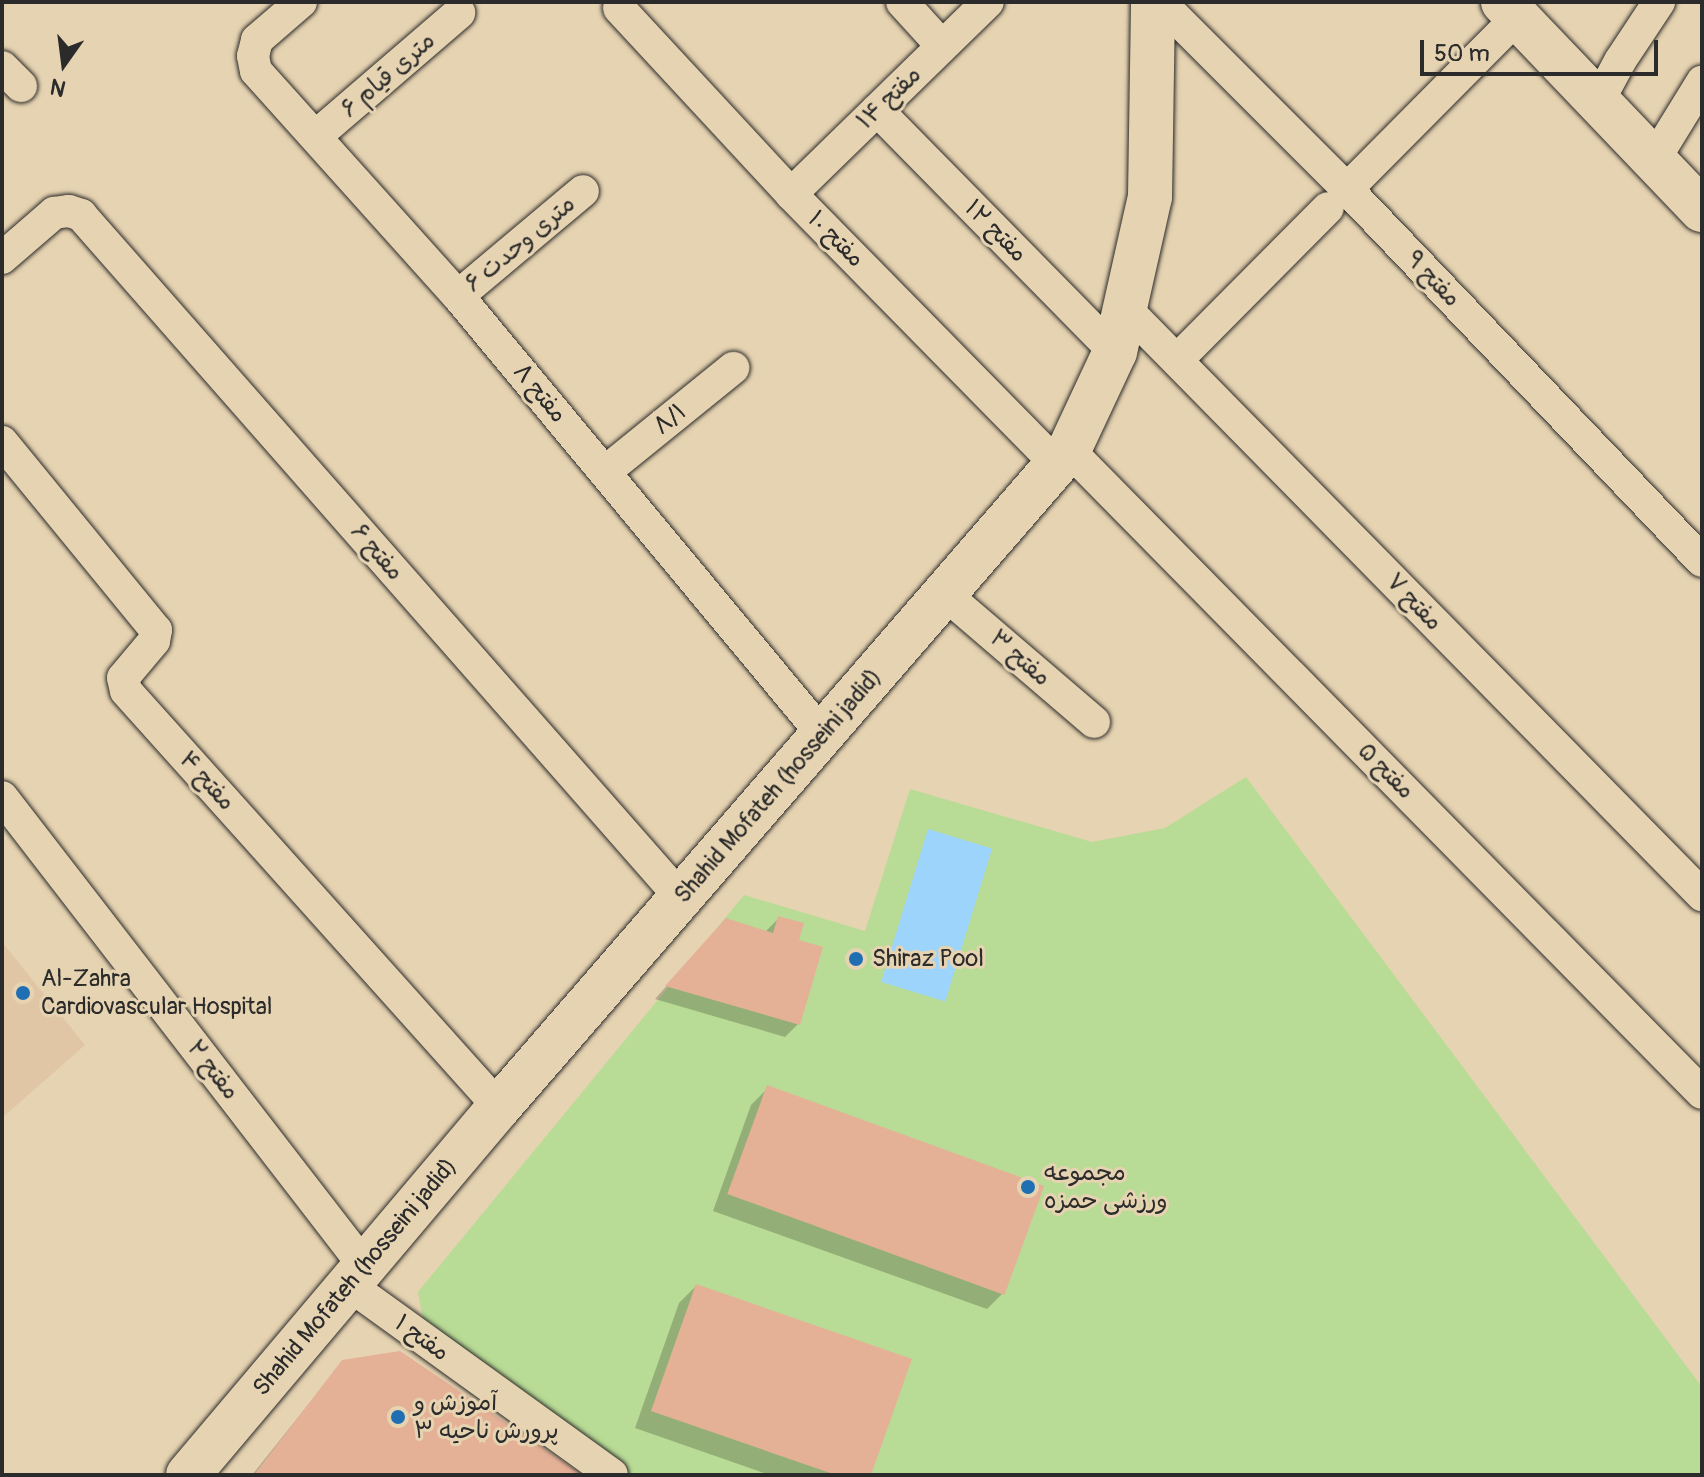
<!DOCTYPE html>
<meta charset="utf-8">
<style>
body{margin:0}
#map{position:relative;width:1704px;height:1477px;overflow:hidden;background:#e6d3b1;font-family:Pangolin,"Playpen Sans Arabic",sans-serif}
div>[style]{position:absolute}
.built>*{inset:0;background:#e1c6a6}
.green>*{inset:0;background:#b8db95}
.water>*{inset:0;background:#9dd4fc;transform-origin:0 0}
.shadow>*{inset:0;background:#0003}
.building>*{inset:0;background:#e4b197;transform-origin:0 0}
.roads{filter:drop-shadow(0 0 2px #2b2b2b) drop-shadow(0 0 2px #2b2b2b)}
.street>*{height:32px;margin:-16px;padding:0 16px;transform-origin:16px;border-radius:16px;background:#e6d3b1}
.secondary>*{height:44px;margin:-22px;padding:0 22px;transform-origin:22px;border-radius:22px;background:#e6d3b1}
.dots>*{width:22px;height:22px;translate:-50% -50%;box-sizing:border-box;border:4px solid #e6d3b1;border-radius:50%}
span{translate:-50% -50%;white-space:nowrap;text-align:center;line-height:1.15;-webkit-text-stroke:6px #e6d3b1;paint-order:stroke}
.street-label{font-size:24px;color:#2b2b2b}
.poi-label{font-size:24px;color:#2b2b2b}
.left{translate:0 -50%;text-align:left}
.frame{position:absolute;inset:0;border:4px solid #2b2b2b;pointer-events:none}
.north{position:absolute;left:24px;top:24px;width:80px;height:80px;-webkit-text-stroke:6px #e6d3b1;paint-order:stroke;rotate:194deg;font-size:22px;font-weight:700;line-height:32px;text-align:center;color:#2b2b2b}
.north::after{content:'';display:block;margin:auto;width:28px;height:36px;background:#2b2b2b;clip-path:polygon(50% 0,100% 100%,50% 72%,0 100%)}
.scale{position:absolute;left:1420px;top:40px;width:238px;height:36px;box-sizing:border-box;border:4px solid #2b2b2b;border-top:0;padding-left:10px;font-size:24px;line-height:28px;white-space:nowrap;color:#2b2b2b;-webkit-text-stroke:6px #e6d3b1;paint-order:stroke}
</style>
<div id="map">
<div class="built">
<div style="clip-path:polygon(2px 942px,85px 1045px,2px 1118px)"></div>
</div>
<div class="green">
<div style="clip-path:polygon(1246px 777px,1702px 1387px,1702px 1473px,630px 1475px,426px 1334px,418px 1292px,744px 895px,865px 931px,910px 789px,1092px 842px,1165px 828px)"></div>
</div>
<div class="water">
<div style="left:928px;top:829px;width:67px;height:160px;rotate:17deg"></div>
</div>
<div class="shadow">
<div style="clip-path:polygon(779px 918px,797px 941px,798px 1024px,785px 1037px,655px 999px,713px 934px,766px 931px)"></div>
<div style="clip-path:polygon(768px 1088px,1005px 1291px,987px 1309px,713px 1211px,751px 1105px)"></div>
<div style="clip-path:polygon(696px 1286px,869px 1475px,770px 1475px,635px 1428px,679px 1303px)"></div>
<div style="clip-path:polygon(343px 1361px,579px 1475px,252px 1475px)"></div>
</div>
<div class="building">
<div style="clip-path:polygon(778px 916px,804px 923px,799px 940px,823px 947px,800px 1025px,665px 986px,726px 918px,773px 933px)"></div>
<div style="left:767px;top:1085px;width:295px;height:116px;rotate:20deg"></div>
<div style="clip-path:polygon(696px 1284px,912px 1359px,871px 1475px,836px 1475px,651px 1411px)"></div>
<div style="clip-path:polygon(400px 1351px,583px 1475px,254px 1475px,342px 1360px)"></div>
</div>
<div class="roads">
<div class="street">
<div style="left:301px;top:2px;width:58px;rotate:139.2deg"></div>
<div style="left:257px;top:40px;width:16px;rotate:104deg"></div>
<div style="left:253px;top:56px;width:15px;rotate:79deg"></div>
<div style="left:256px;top:71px;width:302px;rotate:48.1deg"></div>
<div style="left:458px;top:296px;width:571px;rotate:50.26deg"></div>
<div style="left:902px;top:2px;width:59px;rotate:47.7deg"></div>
<div style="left:1160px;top:2px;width:264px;rotate:45deg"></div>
<div style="left:1347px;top:189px;width:514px;rotate:46.34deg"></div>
<div style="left:619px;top:8px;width:253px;rotate:47.2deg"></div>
<div style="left:791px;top:194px;width:381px;rotate:45.5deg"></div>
<div style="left:2px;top:67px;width:27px;rotate:45deg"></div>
<div style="left:1598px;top:102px;width:47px;rotate:-61.8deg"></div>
<div style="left:1620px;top:61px;width:71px;rotate:-56.5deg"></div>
<div style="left:877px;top:110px;width:339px;rotate:45.5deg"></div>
<div style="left:316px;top:136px;width:189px;rotate:-40.7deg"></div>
<div style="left:1654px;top:160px;width:92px;rotate:-58.4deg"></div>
<div style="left:1347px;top:189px;width:243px;rotate:-45.2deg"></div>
<div style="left:791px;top:194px;width:275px;rotate:-44.3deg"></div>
<div style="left:2px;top:258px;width:69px;rotate:-40.9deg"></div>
<div style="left:54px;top:213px;width:15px;rotate:-8deg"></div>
<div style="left:69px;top:211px;width:13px;rotate:18deg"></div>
<div style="left:81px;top:215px;width:909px;rotate:48.7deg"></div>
<div style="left:458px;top:296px;width:163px;rotate:-40deg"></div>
<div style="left:1126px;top:309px;width:822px;rotate:45.49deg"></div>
<div style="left:1177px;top:360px;width:214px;rotate:-45.2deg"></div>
<div style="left:2px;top:442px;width:243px;rotate:50.7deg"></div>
<div style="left:156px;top:630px;width:11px;rotate:100deg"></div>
<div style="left:154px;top:641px;width:48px;rotate:130deg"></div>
<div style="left:123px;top:678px;width:13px;rotate:77deg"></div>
<div style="left:126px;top:691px;width:559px;rotate:48.12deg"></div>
<div style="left:1069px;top:450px;width:902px;rotate:45.45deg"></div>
<div style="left:606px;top:471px;width:164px;rotate:-39deg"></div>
<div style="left:946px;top:595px;width:195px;rotate:40.6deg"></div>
<div style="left:2px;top:797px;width:594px;rotate:52.32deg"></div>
<div style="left:349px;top:1285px;width:324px;rotate:35.8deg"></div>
</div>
<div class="secondary">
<div style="left:1503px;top:2px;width:288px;rotate:46.3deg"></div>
<div style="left:188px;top:1475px;width:482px;rotate:-49.8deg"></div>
<div style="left:499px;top:1107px;width:870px;rotate:-49.06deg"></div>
<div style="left:1069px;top:450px;width:108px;rotate:-64.9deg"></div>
<div style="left:1115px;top:352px;width:159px;rotate:-77.3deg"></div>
<div style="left:1150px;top:197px;width:195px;rotate:-89.1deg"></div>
</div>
</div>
<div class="dots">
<div style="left:856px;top:959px;background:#1f6fb2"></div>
<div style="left:23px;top:993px;background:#1f6fb2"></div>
<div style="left:1028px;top:1187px;background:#1f6fb2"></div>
<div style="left:398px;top:1417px;background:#1f6fb2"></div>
</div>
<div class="street-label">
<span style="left:388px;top:75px;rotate:-41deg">۶ متری قیام</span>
<span style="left:889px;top:98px;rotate:-44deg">مفتح ۱۴</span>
<span style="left:996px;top:231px;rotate:45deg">مفتح ۱۲</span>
<span style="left:836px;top:239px;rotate:45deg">مفتح ۱۰</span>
<span style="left:520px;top:244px;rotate:-40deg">۶ متری وحدت</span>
<span style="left:1433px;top:279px;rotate:46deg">مفتح ۹</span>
<span style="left:540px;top:393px;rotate:50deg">مفتح ۸</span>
<span style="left:670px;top:419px;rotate:-39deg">۸/۱</span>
<span style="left:377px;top:552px;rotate:49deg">مفتح ۶</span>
<span style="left:1414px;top:602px;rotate:46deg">مفتح ۷</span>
<span style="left:1020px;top:658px;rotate:41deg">مفتح ۳</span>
<span style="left:1386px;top:771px;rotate:45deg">مفتح ۵</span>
<span style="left:207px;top:781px;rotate:48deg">مفتح ۴</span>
<span style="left:778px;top:786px;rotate:-49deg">Shahid Mofateh (hosseini jadid)</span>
<span style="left:213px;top:1070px;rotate:52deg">مفتح ۲</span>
<span style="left:355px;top:1277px;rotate:-50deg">Shahid Mofateh (hosseini jadid)</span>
<span style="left:422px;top:1338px;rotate:36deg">مفتح ۱</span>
</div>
<div class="poi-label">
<span class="left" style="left:872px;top:959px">Shiraz Pool</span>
<span class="left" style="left:41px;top:993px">Al-Zahra<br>Cardiovascular Hospital</span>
<span class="left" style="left:1044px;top:1187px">مجموعه<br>ورزشی حمزه</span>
<span class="left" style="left:414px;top:1417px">آموزش و<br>پرورش ناحیه ۳</span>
</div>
<div class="frame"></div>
<div class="north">N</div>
<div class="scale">50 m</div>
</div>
